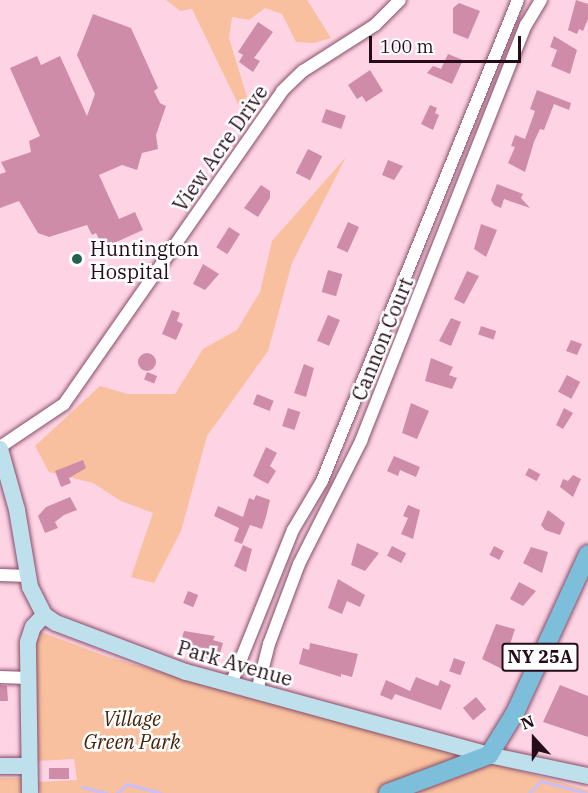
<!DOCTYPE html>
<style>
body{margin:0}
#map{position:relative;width:588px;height:793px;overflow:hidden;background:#fed4e5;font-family:"IBM Plex Serif",serif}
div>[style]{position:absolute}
.green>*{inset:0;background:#f8c09e;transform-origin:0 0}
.stream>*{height:3px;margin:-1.5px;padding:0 1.5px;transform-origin:1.5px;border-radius:1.5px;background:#c8bffb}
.building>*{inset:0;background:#ce8ca9;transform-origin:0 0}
.round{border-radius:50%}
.roads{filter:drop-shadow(0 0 2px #884d68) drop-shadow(0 0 2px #884d68)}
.street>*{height:12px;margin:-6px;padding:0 6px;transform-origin:6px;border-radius:6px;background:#fff}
.secondary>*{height:16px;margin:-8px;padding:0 8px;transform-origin:8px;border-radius:8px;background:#bedfec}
.primary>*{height:18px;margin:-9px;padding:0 9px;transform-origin:9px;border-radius:9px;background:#7dbeda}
.dots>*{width:16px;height:16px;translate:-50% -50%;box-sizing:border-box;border:3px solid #fff;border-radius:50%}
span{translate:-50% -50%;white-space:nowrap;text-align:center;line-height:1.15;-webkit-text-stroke:5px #fff;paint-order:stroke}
.shield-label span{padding:2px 4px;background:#fff;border:2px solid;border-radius:4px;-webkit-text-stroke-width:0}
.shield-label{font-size:18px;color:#240d18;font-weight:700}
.street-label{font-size:20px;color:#240d18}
.poi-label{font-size:20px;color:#240d18}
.left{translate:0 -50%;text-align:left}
.park-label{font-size:20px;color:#492308;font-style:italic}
.north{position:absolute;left:504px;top:709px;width:60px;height:60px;-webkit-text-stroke:4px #fff;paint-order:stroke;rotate:339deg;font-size:16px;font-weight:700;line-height:24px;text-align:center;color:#240d18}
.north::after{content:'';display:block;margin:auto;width:21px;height:27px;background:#240d18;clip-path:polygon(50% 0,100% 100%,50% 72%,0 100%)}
.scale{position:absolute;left:369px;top:36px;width:152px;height:27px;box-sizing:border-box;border:3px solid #240d18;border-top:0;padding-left:8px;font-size:18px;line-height:21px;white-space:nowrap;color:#240d18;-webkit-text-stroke:4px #fff;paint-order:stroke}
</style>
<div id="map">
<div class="green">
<div style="clip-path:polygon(166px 0,307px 0,331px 38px,314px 43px,296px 42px,282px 14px,265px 8px,249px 20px,232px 17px,229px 38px,247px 97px,238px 104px,192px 9px,180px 11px)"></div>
<div style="clip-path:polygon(346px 157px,292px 263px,268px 351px,207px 436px,181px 531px,154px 583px,131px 577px,153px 513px,121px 501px,93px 483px,49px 472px,35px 446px,100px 386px,128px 394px,175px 394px,203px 349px,237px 330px,260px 292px,272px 241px)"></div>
<div style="clip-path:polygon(36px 630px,108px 657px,588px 790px,588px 793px,40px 793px,39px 782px,77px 780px,74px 759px,37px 761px)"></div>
<div style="left:0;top:778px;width:25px;height:15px"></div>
</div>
<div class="stream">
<div style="left:82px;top:787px;width:25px;rotate:14deg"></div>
<div style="left:117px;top:793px;width:13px;rotate:-42deg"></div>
<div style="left:127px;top:784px;width:35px;rotate:15deg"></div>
<div style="left:529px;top:793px;width:17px;rotate:-45deg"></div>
<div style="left:541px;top:781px;width:47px;rotate:14.9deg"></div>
</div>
<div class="building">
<div style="clip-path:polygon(576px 0,588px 4px,588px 19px,583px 31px,579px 29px,577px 34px,568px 30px)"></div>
<div style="clip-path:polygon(459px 3px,480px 11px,468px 39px,453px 33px,453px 8px)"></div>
<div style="clip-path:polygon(93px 14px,131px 28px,158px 88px,154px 91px,160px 103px,166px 106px,156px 135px,158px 149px,142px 153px,137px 170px,122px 165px,99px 175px,119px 219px,135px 212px,143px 230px,103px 248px,96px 233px,92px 235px,87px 225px,49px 237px,38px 233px,19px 201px,0 208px,0 174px,6px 172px,1px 162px,31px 152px,29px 141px,40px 136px,10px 68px,37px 56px,41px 65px,60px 56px,87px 116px,95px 94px,77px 55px)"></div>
<div style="clip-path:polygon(258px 22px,273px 32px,254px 58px,260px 61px,253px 72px,239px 62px,243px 55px,238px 52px)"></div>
<div style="clip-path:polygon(554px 36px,577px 50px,570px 74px,551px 66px,557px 50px,550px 47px)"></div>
<div style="clip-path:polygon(448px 54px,463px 60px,452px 84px,427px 73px,433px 66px,441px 69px)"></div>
<div style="clip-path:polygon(370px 70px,383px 91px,366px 102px,362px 96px,357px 99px,348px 85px)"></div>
<div style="clip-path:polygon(537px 90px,571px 103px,569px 110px,554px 104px,544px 130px,540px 129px,534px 142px,525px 172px,508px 163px,515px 147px,511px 146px,515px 135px,525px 139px,535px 111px,530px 109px)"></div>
<div style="clip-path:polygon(430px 105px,437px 108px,435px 113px,439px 115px,433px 130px,421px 124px)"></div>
<div style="left:326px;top:109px;width:21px;height:14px;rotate:19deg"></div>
<div style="left:308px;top:149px;width:16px;height:27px;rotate:27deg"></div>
<div style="clip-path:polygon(388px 160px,403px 166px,394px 180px,382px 175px)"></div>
<div style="clip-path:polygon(497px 184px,523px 194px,521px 198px,530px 208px,504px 199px,501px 208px,494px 205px,491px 200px)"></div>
<div style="clip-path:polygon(261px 185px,270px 191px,270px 198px,258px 217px,244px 208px)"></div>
<div style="left:348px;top:222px;width:12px;height:28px;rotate:24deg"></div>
<div style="clip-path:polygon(481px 224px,497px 230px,486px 257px,474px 249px)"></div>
<div style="left:229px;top:227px;width:13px;height:24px;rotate:32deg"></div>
<div style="clip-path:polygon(203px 264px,219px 274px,205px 290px,193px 284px)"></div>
<div style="left:328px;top:270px;width:15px;height:23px;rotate:16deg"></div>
<div style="clip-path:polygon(467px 271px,479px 276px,464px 304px,454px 299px)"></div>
<div style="clip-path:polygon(172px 310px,180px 313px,177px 321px,183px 324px,176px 340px,162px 334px)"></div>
<div style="left:328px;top:315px;width:13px;height:28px;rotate:23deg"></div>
<div style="clip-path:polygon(451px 318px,461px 322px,451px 346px,439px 341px)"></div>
<div style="left:481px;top:326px;width:16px;height:9px;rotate:18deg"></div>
<div style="clip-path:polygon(571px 340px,582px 344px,577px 355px,566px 351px)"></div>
<div class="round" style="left:138px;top:353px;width:18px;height:18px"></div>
<div style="clip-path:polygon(431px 358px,453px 367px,449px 375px,457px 378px,452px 389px,425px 381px)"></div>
<div style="clip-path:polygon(304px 364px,314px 368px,306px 397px,294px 393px)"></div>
<div style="left:147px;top:372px;width:11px;height:8px;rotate:22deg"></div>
<div style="left:567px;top:375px;width:15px;height:19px;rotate:28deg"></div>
<div style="left:257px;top:394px;width:18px;height:11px;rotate:22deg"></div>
<div style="clip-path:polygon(411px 403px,429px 411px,417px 439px,402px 433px)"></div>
<div style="left:288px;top:408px;width:13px;height:19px;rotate:18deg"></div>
<div style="clip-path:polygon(564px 408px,573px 413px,563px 429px,556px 425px)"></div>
<div style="clip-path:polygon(266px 447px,277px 453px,270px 466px,276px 471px,268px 484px,253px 476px)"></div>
<div style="clip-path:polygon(394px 456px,420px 467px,416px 477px,400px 470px,398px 476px,387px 471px)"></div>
<div style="clip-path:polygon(83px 460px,86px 468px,69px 478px,71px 483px,61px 487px,55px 471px)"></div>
<div style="left:529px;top:468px;width:13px;height:8px;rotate:29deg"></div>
<div style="clip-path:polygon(573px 475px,581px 479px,573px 497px,560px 487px,563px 479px,568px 481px)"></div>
<div style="clip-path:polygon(256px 495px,270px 500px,266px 517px,262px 529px,250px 525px,242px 544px,234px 541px,239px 528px,214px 516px,218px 506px,243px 517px,249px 498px,254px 500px)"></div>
<div style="clip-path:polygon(70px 497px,77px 510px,64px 515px,55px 522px,58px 528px,45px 533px,38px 516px,46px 507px)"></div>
<div style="clip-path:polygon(408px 505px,420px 510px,413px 539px,401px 534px,408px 518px,403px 516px)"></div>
<div style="clip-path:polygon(548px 510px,565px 523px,560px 535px,545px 530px,541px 525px)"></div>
<div style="clip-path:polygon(357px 543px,379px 553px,365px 571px,351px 565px)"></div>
<div style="clip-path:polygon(243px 545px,252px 549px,246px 572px,234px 566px)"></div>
<div style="left:392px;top:546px;width:16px;height:11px;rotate:27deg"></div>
<div style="left:494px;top:546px;width:11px;height:10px;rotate:27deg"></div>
<div style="clip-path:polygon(531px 547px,548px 552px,542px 573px,523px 563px)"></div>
<div style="clip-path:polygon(338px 579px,365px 595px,360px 607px,347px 601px,342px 614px,328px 608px)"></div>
<div style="clip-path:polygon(519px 582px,536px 591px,523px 606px,510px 599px)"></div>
<div style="left:188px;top:591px;width:11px;height:13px;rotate:22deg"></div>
<div style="clip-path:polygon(496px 624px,515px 629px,502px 669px,482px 659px)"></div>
<div style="clip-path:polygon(184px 631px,215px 636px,213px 640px,223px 643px,219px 657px,210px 654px,208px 659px,185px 648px,186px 644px,181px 642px)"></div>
<div style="clip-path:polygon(310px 643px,358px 654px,352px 677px,341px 674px,341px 677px,299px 664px,303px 648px,309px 650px)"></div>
<div style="left:454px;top:658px;width:12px;height:14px;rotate:20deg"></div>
<div style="clip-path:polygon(416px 677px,438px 686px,440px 680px,451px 685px,441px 710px,395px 694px,392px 700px,380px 695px,386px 680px,410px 691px)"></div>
<div style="clip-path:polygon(0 685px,7px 686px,8px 701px,0 701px)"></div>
<div style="clip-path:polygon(560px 685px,588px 696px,588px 737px,543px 722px)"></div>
<div style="left:476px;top:697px;width:16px;height:17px;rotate:50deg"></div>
<div style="left:49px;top:768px;width:20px;height:11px"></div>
</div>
<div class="roads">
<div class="street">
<div style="left:0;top:447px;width:77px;rotate:-33.9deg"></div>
<div style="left:64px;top:404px;width:381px;rotate:-55.1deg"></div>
<div style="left:282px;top:91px;width:29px;rotate:-44deg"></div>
<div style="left:303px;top:71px;width:85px;rotate:-32.6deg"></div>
<div style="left:375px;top:25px;width:35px;rotate:-45deg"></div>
<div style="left:0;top:575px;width:28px;rotate:2deg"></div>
<div style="left:0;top:677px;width:28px;rotate:2deg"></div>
<div style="left:231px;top:684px;width:166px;rotate:-68.1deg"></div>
<div style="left:293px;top:530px;width:57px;rotate:-59.4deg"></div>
<div style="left:322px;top:481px;width:519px;rotate:-67.83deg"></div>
<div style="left:257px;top:691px;width:49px;rotate:-75.7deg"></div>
<div style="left:269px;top:644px;width:85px;rotate:-69.4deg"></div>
<div style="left:299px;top:564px;width:138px;rotate:-63.2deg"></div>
<div style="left:361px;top:441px;width:448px;rotate:-68.4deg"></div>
<div style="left:526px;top:25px;width:29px;rotate:-59deg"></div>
</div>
<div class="secondary">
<div style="left:0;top:449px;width:63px;rotate:74.4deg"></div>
<div style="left:17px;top:510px;width:78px;rotate:80.4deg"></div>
<div style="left:30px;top:587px;width:31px;rotate:63deg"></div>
<div style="left:44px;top:615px;width:14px;rotate:34deg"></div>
<div style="left:56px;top:623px;width:139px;rotate:20.7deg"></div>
<div style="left:186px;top:672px;width:314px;rotate:15.3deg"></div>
<div style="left:489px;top:755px;width:101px;rotate:12deg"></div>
<div style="left:0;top:766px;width:29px"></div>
<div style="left:30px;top:793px;width:151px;rotate:-90.8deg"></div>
<div style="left:28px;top:642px;width:16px;rotate:-72deg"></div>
<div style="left:33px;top:627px;width:16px;rotate:-47deg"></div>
</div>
<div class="primary">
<div style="left:388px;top:793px;width:108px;rotate:-20.6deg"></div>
<div style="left:489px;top:755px;width:49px;rotate:-58.2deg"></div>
<div style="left:515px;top:713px;width:175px;rotate:-65.3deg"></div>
</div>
</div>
<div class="dots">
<div style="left:77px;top:259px;background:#226251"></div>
</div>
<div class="shield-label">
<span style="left:540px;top:657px">NY 25A</span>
</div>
<div class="street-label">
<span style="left:220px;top:148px;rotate:-55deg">View Acre Drive</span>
<span style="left:382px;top:339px;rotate:-68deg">Cannon Court</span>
<span style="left:235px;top:663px;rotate:16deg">Park Avenue</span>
</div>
<div class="poi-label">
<span class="left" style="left:90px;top:260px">Huntington<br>Hospital</span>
</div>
<div class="park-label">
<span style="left:132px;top:730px">Village<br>Green Park</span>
</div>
<div class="north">N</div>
<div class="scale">100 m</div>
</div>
